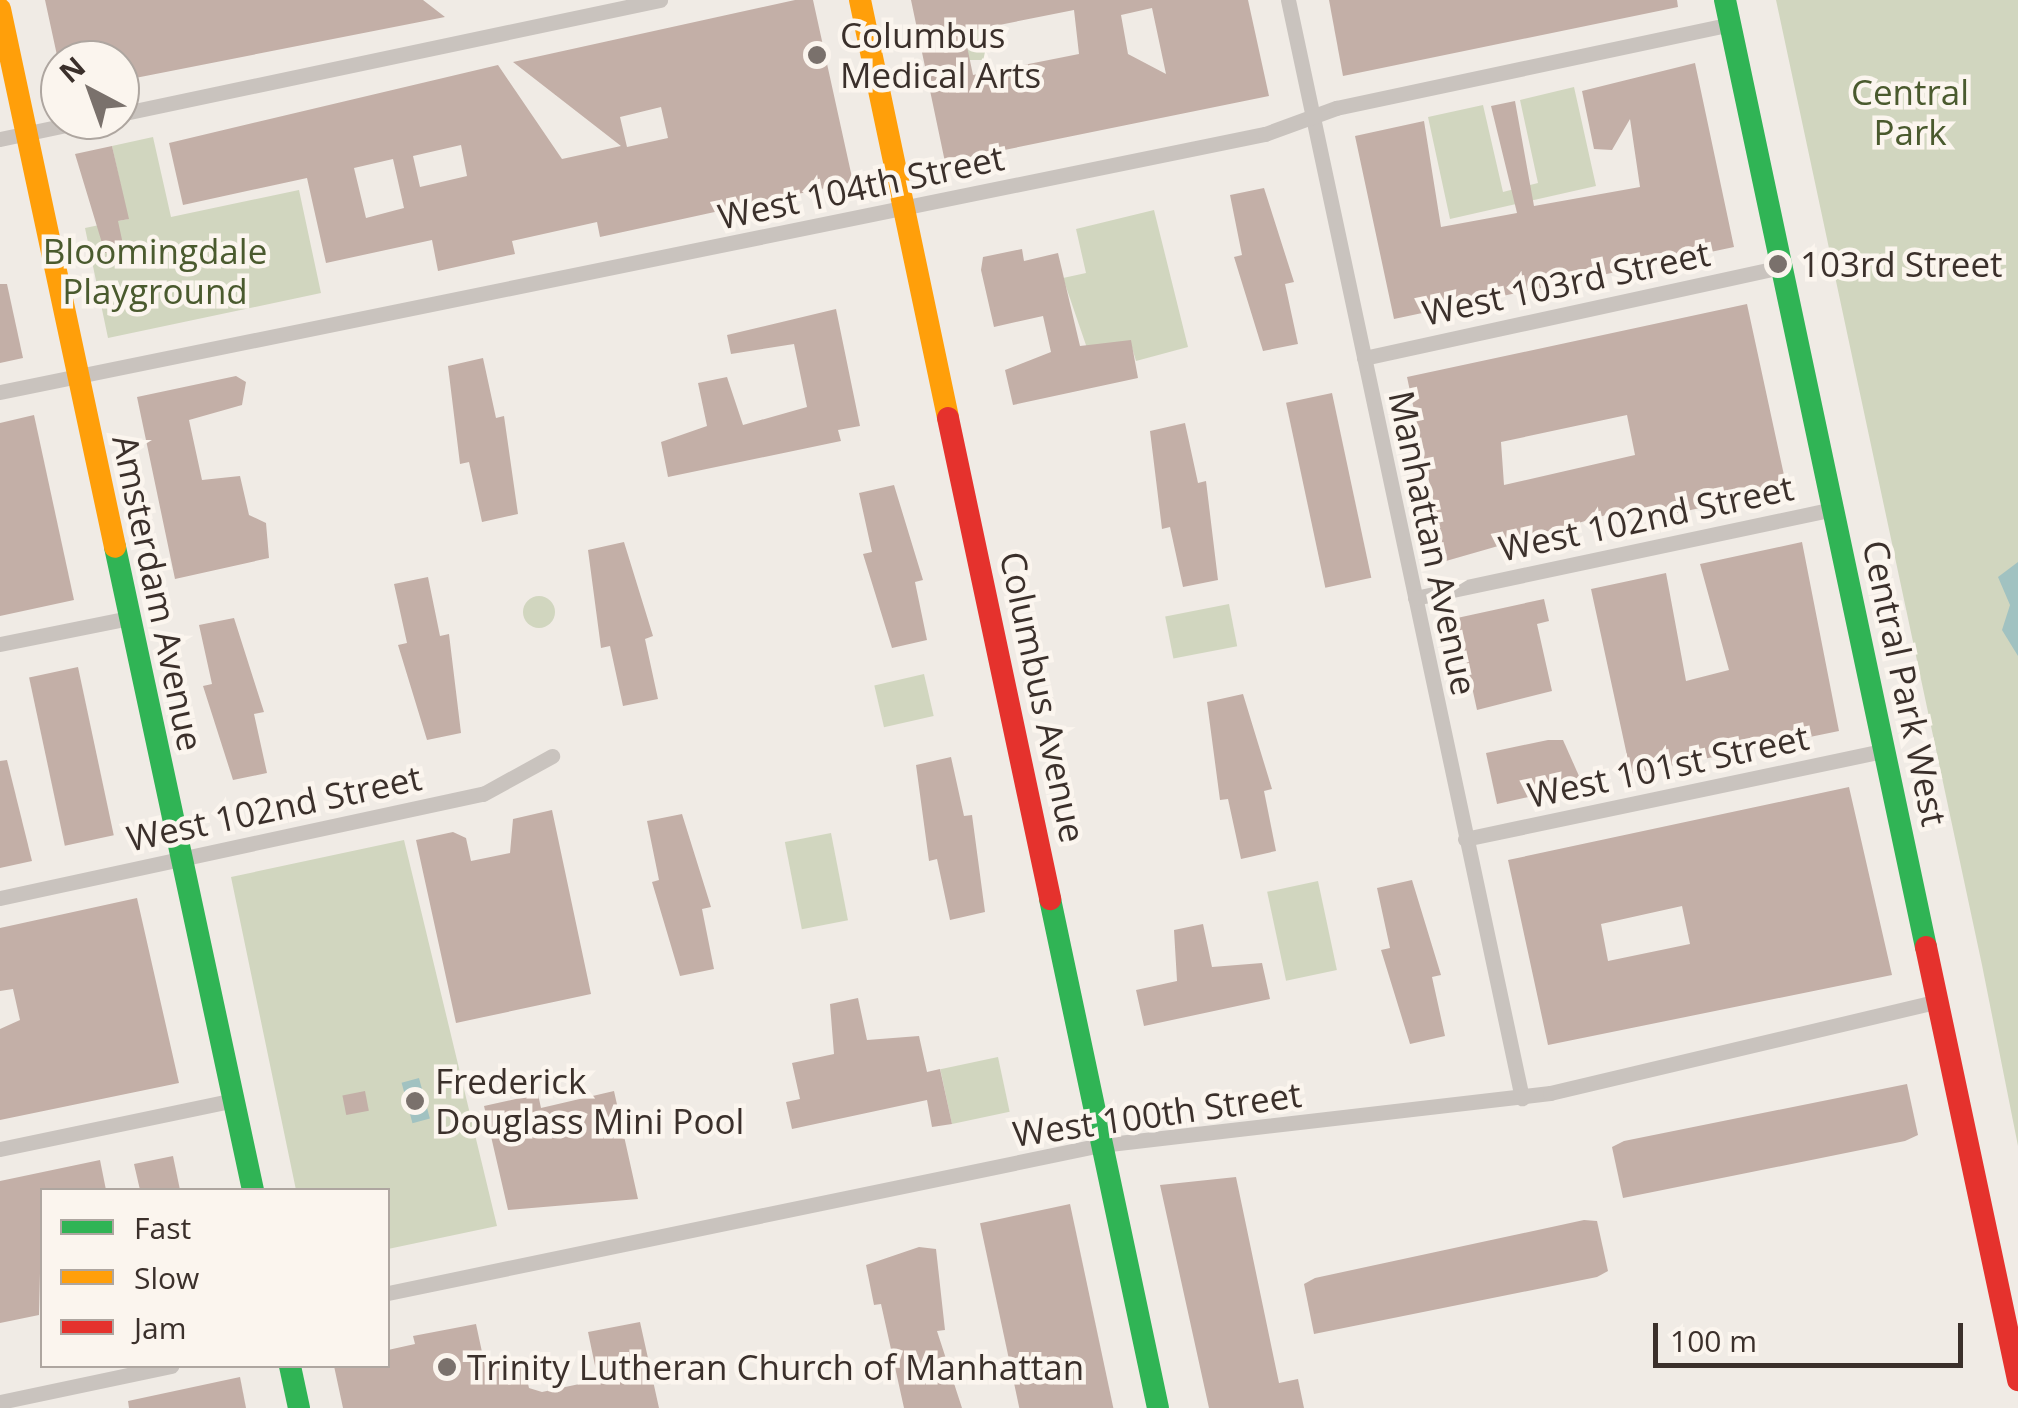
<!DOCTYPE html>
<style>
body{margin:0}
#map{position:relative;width:2018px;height:1408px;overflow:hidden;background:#f0ebe5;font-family:"Open Sans",sans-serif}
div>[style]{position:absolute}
.green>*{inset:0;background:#d1d6bf;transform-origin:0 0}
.round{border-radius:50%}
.water>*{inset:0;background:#a1c2c1;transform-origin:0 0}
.building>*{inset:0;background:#c3afa7;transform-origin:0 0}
.street>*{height:15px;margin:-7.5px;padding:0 7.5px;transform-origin:7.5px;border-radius:7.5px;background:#c9c3be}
.fast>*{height:22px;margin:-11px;padding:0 11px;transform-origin:11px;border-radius:11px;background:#30b455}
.slow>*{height:22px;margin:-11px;padding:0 11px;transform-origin:11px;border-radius:11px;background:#ff9f0a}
.jam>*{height:22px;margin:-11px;padding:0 11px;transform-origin:11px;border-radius:11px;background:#e5322d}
.dots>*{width:28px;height:28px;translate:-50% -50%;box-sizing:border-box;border:5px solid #fbf5ee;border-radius:50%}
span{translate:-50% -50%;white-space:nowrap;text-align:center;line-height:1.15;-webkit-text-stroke:9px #fbf5ee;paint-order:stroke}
.poi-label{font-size:35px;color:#3b302b}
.left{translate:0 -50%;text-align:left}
.park-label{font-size:35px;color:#4a5a2e}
.street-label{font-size:35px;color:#3b302b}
.legend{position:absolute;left:40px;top:1188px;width:350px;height:180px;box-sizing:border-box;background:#fbf5ee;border:2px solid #aea6a0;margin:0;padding:12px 18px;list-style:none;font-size:30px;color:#3b302b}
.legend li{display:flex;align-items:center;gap:20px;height:50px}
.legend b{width:50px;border:2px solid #aea6a0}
.north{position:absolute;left:40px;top:40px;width:100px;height:100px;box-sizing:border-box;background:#fbf5ee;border:2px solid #aea6a0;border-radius:50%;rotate:319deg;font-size:28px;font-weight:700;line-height:40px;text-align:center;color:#3b302b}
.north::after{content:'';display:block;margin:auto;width:35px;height:45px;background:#7a716c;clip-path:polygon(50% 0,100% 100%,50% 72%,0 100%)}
.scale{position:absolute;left:1653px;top:1323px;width:310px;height:45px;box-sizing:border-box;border:5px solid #3b302b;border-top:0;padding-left:12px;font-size:30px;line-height:35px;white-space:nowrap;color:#3b302b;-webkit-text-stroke:8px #fbf5ee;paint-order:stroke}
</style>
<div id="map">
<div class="green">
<div style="left:957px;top:0;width:30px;height:60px"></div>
<div style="clip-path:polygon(1776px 0,2018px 0,2018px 1146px,1982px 965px)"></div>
<div style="clip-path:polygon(1574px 87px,1596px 186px,1450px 219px,1428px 117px,1483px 105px,1503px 192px,1538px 183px,1520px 100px)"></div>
<div style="clip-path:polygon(153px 137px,171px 217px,299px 190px,321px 293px,108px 338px,85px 228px,128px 219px,112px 146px)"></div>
<div style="clip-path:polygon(1154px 210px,1188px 347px,1136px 361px,1130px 341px,1088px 351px,1063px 278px,1086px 273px,1076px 229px)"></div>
<div class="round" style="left:523px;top:596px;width:32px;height:32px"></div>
<div style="left:1229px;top:604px;width:43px;height:65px;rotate:79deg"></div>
<div style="left:924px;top:674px;width:43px;height:51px;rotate:77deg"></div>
<div style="left:831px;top:833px;width:89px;height:47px;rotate:79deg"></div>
<div style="clip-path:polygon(404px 840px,497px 1226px,388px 1249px,388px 1190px,296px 1190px,231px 877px)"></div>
<div style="left:1318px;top:881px;width:91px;height:52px;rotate:78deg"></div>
<div style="left:998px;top:1057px;width:56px;height:59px;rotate:78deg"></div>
</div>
<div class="water">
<div style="clip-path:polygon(2018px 562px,2018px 656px,2002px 630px,2010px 605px,1998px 577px)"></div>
<div style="left:419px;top:1078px;width:42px;height:18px;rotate:75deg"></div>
</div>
<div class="building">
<div style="clip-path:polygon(45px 0,423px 0,445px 17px,120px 81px,120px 60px,58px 60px)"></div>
<div style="clip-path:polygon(evenodd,795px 0,813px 0,853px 182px,600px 237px,597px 222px,512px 241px,515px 254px,438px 271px,432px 240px,326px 263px,307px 178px,183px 205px,169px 143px,498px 65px,562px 159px,621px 146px,513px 62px,795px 0,661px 107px,668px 138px,627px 147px,620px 117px,661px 107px,795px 0,461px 145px,467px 176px,420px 187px,413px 156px,461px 145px,795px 0,393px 159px,404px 208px,366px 218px,354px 168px,393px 159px)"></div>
<div style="clip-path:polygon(evenodd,911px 0,1248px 0,1269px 96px,945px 162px,911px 0,1152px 8px,1166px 74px,1128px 54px,1121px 15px,1152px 8px,911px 0,1074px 10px,1079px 54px,973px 75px,964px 32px,1074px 10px)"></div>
<div style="clip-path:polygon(1329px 0,1677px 0,1678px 7px,1343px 76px)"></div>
<div style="clip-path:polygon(1695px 63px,1734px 247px,1394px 319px,1355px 136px,1424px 121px,1441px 227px,1517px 213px,1491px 106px,1515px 101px,1534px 206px,1640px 187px,1630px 119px,1612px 150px,1594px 149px,1582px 91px)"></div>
<div style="clip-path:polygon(112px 146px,129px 219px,118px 221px,124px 249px,105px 253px,75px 154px)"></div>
<div style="clip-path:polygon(1264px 188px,1294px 282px,1285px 284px,1298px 344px,1263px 351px,1234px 257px,1242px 255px,1230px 195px)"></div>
<div style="clip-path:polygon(1022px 249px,1024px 261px,1058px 253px,1080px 346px,1131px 340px,1138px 378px,1013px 405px,1005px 370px,1051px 352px,1043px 316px,994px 327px,981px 270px,983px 257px)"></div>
<div style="clip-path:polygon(0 284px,7px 284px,23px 358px,0 363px)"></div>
<div style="clip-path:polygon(evenodd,1747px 304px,1787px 489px,1645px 520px,1641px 505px,1446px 561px,1407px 377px,1747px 304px,1627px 415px,1635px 455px,1504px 485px,1501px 442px,1627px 415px)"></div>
<div style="clip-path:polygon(836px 309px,860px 426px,838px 430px,841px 441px,668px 477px,661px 442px,707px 426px,698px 383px,727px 377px,743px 425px,807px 407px,794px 344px,731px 354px,727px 335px)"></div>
<div style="clip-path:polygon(483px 358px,496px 418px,504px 416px,518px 514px,482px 522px,469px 462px,460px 464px,448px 366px)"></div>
<div style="clip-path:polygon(236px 376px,246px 382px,242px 405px,189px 420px,202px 480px,240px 476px,249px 515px,266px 523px,269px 558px,175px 579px,137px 397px)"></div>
<div style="left:1332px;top:393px;width:189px;height:47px;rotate:78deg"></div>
<div style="clip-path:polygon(34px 415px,74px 600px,0 616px,0 423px)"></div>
<div style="clip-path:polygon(1185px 423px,1198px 483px,1206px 481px,1218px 580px,1183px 587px,1170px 527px,1162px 529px,1150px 431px)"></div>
<div style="clip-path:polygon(894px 485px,923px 580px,915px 582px,927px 640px,892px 648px,863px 554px,872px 552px,859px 493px)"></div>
<div style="clip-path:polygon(624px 542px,653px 636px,645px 639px,658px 699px,623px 706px,610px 646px,601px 648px,588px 550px)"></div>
<div style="clip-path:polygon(1802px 542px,1839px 731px,1631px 774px,1591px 589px,1666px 573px,1686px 681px,1729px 670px,1700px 564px)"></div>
<div style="clip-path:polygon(428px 577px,440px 636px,449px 634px,461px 733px,427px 740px,398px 645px,407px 643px,394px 584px)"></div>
<div style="clip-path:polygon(1544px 599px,1549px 621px,1537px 624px,1552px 691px,1477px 710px,1457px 618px)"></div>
<div style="clip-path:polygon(234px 618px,264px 712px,254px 714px,267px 773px,233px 780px,203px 686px,212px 684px,199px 625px)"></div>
<div style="left:78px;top:667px;width:172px;height:50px;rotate:78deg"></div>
<div style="clip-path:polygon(1243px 694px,1272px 789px,1264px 791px,1276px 851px,1241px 859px,1228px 799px,1220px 800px,1207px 702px)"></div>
<div style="clip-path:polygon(1548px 740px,1563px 740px,1583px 785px,1497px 804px,1486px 753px)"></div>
<div style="clip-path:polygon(951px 757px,964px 816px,972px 815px,985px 912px,950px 920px,937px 859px,929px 861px,916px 765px)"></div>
<div style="clip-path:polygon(7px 760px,32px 861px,0 868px,0 761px)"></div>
<div style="clip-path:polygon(evenodd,1849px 787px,1892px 975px,1548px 1045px,1508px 860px,1849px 787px,1682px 906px,1690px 944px,1608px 961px,1601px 924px,1682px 906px)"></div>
<div style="clip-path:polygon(552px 810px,591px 994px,456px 1023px,416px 840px,453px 832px,466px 838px,471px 861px,510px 853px,513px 819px)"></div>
<div style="clip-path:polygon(682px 814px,711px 907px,702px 909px,714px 969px,680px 976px,652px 882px,659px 880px,647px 821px)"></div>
<div style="clip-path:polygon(1412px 880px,1441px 975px,1432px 977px,1445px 1036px,1410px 1044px,1381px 950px,1390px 948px,1377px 888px)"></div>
<div style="clip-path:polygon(137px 898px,179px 1083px,0 1120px,0 1029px,20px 1020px,13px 989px,0 991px,0 928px)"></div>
<div style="clip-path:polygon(1203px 924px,1212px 967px,1262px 963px,1270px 999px,1144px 1026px,1136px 990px,1177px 981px,1174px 930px)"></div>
<div style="clip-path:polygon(858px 998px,867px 1040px,919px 1036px,927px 1072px,940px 1069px,952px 1124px,932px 1127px,927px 1100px,792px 1129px,786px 1102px,800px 1099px,792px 1063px,834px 1054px,830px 1004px)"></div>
<div style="clip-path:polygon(1907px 1084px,1918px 1135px,1905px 1141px,1623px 1198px,1612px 1147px,1624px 1141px)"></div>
<div style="left:365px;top:1091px;width:20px;height:23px;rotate:79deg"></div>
<div style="clip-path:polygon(614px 1091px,638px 1199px,508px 1210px,484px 1106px,538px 1094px,541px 1108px)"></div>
<div style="clip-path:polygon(173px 1156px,180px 1190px,140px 1190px,134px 1164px)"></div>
<div style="clip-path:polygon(100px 1160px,106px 1190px,42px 1190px,39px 1315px,0 1323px,0 1181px)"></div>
<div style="clip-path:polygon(1236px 1177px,1279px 1383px,1298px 1379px,1304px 1408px,1209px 1408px,1160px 1185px)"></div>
<div style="left:1070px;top:1204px;width:209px;height:92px;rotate:78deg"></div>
<div style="clip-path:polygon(1584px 1220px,1597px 1221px,1608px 1271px,1597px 1277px,1314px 1334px,1304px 1284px,1315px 1278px)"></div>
<div style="clip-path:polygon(919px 1247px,936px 1249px,945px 1330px,937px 1331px,962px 1408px,904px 1408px,881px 1304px,874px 1305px,866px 1265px)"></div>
<div style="clip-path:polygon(640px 1322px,659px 1408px,343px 1408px,334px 1366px,388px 1366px,388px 1350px,415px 1344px,413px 1336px,476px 1324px,485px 1366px,522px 1358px,529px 1388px,542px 1392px,598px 1380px,588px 1332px)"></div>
<div style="clip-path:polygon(240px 1377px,246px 1408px,129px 1408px,128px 1401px)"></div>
</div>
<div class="street">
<div style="left:1288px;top:0;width:1123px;rotate:77.97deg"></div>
<div style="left:120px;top:114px;width:552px;rotate:-11.92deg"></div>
<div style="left:0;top:139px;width:92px;rotate:-11.9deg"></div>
<div style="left:1364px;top:358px;width:427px;rotate:-12.3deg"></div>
<div style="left:0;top:392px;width:1291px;rotate:-11.53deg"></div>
<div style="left:1265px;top:134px;width:76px;rotate:-20.1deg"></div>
<div style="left:1336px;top:108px;width:403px;rotate:-12deg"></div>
<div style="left:1415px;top:598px;width:426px;rotate:-12deg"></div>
<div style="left:0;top:644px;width:126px;rotate:-11.4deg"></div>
<div style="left:1465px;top:839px;width:427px;rotate:-11.9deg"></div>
<div style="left:0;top:898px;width:494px;rotate:-12.2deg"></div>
<div style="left:483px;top:794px;width:79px;rotate:-28.8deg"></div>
<div style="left:0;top:1149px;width:239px;rotate:-11.8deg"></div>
<div style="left:388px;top:1293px;width:728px;rotate:-11.73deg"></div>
<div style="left:1101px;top:1145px;width:452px;rotate:-6.6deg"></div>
<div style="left:1550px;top:1093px;width:397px;rotate:-13.3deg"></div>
<div style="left:0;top:1402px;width:175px;rotate:-11.9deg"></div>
</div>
<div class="fast">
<div style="left:1725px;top:0;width:968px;rotate:78.02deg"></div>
<div style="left:115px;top:547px;width:658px;rotate:77.89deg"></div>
<div style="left:1050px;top:899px;width:520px;rotate:78.02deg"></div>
<div style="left:290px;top:1366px;width:43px;rotate:77.9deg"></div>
</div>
<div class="slow">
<div style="left:860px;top:0;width:427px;rotate:78.1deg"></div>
<div style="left:0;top:9px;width:550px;rotate:77.93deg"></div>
</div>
<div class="jam">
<div style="left:948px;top:418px;width:492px;rotate:78deg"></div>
<div style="left:1926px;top:947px;width:443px;rotate:78deg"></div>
</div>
<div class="dots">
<div style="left:817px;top:55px;background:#7a716c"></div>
<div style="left:1778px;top:264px;background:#7a716c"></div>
<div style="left:415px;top:1101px;background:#7a716c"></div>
<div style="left:447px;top:1367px;background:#7a716c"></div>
</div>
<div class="poi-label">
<span class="left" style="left:840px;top:55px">Columbus<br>Medical Arts</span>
<span class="left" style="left:1800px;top:264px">103rd Street</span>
<span class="left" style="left:435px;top:1101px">Frederick<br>Douglass Mini Pool</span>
<span class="left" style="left:467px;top:1367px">Trinity Lutheran Church of Manhattan</span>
</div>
<div class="park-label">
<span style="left:1910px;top:112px">Central<br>Park</span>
<span style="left:155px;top:271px">Bloomingdale<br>Playground</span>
</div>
<div class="street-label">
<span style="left:861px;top:187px;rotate:-12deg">West 104th Street</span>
<span style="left:1566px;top:283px;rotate:-12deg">West 103rd Street</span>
<span style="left:1646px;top:518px;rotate:-12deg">West 102nd Street</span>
<span style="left:1433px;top:543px;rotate:78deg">Manhattan Avenue</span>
<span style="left:158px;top:593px;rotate:78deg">Amsterdam Avenue</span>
<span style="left:1905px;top:683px;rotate:78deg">Central Park West</span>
<span style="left:1043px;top:697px;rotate:78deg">Columbus Avenue</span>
<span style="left:1668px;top:766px;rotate:-12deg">West 101st Street</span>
<span style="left:274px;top:808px;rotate:-12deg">West 102nd Street</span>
<span style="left:1157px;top:1114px;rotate:-8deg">West 100th Street</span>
</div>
<ul class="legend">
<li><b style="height:12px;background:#30b455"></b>Fast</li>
<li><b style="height:12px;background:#ff9f0a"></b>Slow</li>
<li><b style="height:12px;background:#e5322d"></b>Jam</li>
</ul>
<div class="north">N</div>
<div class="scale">100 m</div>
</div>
